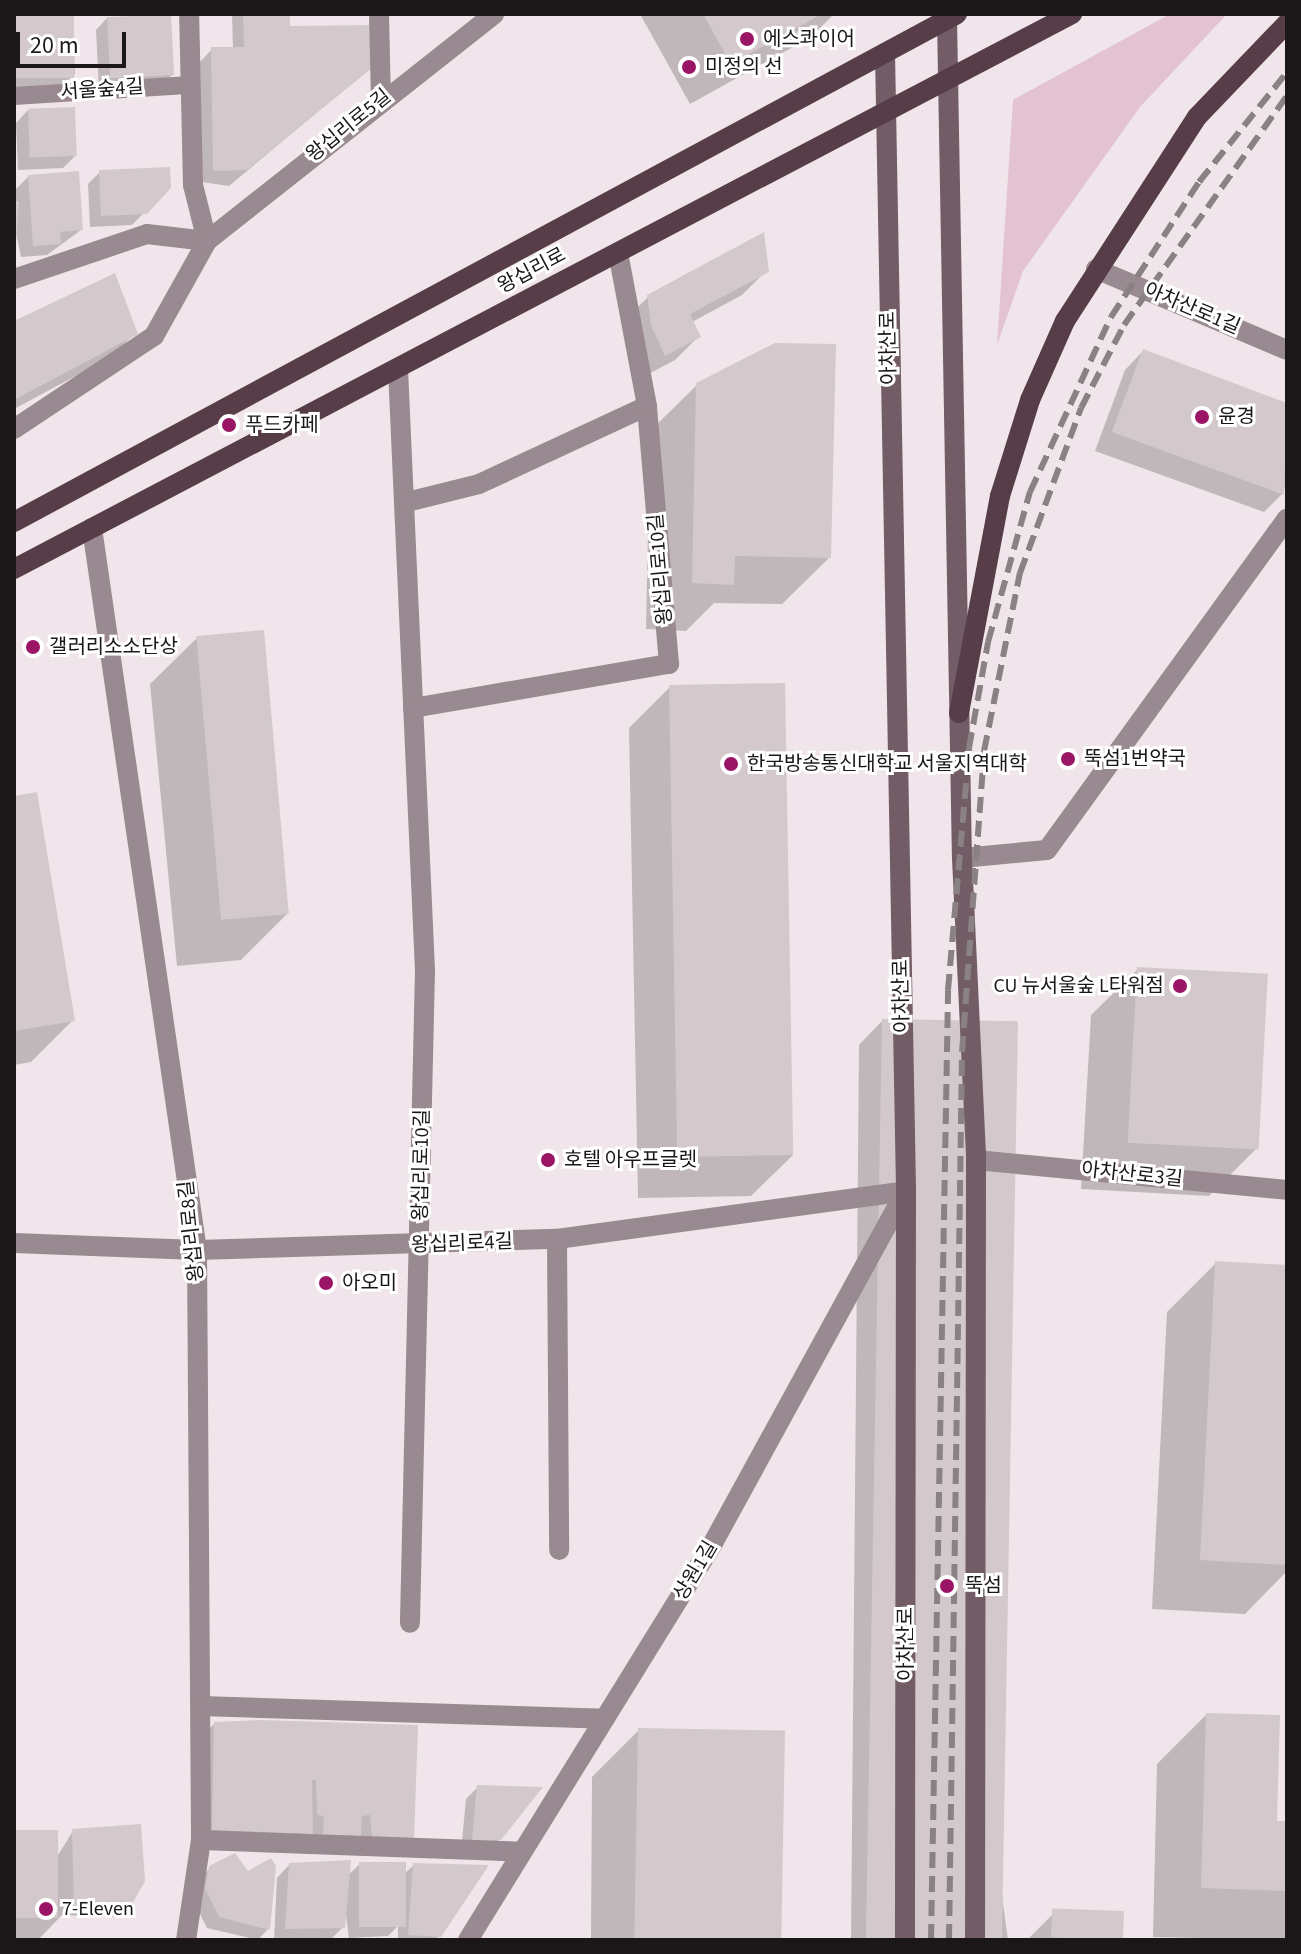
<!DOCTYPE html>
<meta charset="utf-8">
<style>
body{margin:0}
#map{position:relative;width:1301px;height:1954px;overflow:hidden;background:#f0e5ea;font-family:"Source Sans 3","Noto Sans KR",sans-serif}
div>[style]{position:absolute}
.green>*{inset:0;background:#e3c3d1}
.shadow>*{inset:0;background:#0003}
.building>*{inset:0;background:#d3c9cd;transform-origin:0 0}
.lane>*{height:18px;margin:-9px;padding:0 9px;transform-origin:9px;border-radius:9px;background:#998990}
.street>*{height:20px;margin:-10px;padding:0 10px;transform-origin:10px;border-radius:10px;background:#998990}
.secondary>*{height:20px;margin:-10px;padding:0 10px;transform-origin:10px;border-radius:10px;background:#725c66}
.primary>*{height:20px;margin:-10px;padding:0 10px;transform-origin:10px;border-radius:10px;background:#563d48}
.rail>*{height:6px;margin-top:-3px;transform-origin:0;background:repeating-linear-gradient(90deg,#898184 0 16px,transparent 0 24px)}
.dots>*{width:22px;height:22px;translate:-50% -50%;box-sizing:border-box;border:4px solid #fff;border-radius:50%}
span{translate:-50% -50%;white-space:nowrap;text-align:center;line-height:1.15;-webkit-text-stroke:6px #fff;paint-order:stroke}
.poi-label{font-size:20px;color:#1b1718}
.left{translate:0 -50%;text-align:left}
.right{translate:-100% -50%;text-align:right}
.street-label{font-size:20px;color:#1b1718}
.frame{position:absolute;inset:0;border:16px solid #1b1718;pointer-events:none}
.scale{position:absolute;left:16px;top:32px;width:110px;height:36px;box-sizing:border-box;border:4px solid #1b1718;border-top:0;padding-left:10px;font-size:24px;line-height:28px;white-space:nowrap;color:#1b1718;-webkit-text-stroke:6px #fff;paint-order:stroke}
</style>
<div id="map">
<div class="green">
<div style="clip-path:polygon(1170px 14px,1227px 14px,1140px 107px,1023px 271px,997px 345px,1013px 100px)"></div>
</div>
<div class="shadow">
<div style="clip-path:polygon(14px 14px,72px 14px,75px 74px,63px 86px,14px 89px)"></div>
<div style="clip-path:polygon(232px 14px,288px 14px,289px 28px,376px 63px,229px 186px,202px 182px,200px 62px,212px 49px,233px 49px)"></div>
<div style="clip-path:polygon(640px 14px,834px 14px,811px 37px,690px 104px)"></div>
<div style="clip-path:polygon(108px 17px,172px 75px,160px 87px,99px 90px,96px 30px)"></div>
<div style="clip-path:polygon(28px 110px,75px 156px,63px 168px,18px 170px,16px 123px)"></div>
<div style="clip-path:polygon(100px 172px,169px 187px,132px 225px,90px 227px,88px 184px)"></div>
<div style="clip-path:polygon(28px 177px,81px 230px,47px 255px,21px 257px,16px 232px,14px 270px,14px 203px,16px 189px)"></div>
<div style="clip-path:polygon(766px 271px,742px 295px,692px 322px,698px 337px,675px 360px,641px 378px,624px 321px,648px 297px)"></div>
<div style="clip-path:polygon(14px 323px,135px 333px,111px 357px,14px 409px)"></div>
<div style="clip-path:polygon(1143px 351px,1287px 405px,1287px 480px,1282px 494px,1264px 512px,1095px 451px,1125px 370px)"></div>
<div style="clip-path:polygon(698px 384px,829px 558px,782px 604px,714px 603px,686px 631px,646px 629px,650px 431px)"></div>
<div style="clip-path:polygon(197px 638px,288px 913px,241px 960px,177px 966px,150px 684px)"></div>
<div style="clip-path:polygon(670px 687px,793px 1155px,751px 1196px,638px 1198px,629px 728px)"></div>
<div style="clip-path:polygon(14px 798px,72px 1021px,31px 1062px,14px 1065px)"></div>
<div style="clip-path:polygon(1138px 969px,1256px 1149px,1209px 1196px,1081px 1189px,1091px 1015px)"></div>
<div style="clip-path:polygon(882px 1021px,1008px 1940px,851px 1940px,859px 1045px)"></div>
<div style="clip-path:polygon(1216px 1263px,1287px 1267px,1287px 1571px,1245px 1614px,1152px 1609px,1167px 1312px)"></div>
<div style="clip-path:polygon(1206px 1715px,1275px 1823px,1287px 1823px,1287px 1940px,1153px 1937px,1157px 1764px)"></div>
<div style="clip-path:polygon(214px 1724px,416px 1727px,412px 1840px,360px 1850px,359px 1834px,347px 1846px,312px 1848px,312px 1832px,299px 1846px,201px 1842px,202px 1736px)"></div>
<div style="clip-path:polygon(639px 1730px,781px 1940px,591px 1940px,592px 1777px)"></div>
<div style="clip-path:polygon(478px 1787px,500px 1838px,487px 1851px,461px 1852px,466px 1799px)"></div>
<div style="clip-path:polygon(73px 1831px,129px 1905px,117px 1917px,62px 1915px,38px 1940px,14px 1940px,14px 1832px,58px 1855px)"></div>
<div style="clip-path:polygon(360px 1864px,403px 1875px,414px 1865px,440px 1935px,435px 1940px,398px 1940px,398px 1926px,388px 1936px,349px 1938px,345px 1908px,343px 1927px,331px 1939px,274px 1940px,277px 1878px,289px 1865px,347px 1876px)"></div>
<div style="clip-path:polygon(210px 1868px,268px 1929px,258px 1940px,207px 1928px,194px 1902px,198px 1881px)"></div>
<div style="clip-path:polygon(1053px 1914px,1121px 1940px,1027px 1940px)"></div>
</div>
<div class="building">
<div style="left:14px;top:14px;width:60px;height:64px"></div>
<div style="left:171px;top:14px;width:61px;height:64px;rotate:87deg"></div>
<div style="clip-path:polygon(243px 14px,290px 14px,290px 26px,376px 25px,378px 63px,247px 170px,213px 171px,211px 47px,244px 47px)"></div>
<div style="clip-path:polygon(703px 14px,822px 14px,731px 64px)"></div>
<div style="left:75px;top:107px;width:49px;height:47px;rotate:88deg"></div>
<div style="clip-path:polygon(170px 167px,171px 188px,147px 214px,101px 216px,99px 170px)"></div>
<div style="clip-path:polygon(79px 171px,83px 230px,60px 232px,61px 244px,33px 246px,28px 175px)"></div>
<div style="clip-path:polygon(14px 201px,19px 201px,14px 271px)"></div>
<div style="clip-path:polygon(764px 232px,769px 272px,690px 314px,701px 337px,665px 356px,651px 325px,647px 295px)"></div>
<div style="clip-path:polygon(115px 273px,138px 334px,14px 400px,14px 321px)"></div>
<div style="clip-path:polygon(775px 343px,836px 344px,831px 558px,735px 556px,734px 585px,692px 583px,696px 383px)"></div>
<div style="clip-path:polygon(1143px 349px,1287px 403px,1284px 495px,1112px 432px)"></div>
<div style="left:264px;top:630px;width:285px;height:68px;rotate:85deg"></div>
<div style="left:785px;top:683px;width:472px;height:116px;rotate:89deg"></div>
<div style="clip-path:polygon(37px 792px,75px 1021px,14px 1031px,14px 796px)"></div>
<div style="left:1137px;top:967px;width:131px;height:176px;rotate:3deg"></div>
<div style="left:882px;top:1019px;width:136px;height:921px;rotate:1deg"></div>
<div style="clip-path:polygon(1215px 1261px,1287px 1265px,1287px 1565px,1200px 1560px)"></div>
<div style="clip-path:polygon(1206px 1713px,1280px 1715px,1277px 1821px,1287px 1821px,1287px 1891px,1201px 1888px)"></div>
<div style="clip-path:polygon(261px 1720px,418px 1725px,414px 1841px,372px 1839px,370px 1815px,362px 1816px,361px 1835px,323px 1836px,324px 1816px,317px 1815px,316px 1780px,312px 1780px,313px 1834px,212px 1830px,214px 1722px)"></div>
<div style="left:638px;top:1728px;width:147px;height:212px;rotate:1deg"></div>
<div style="clip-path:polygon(477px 1785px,543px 1787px,501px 1840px,472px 1841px)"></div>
<div style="clip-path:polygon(141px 1824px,145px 1881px,131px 1906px,74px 1907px,72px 1829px)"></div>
<div style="left:14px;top:1830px;width:44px;height:88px"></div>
<div style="clip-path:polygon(235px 1853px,248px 1871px,271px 1858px,276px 1866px,270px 1930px,219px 1917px,205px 1889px,209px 1866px)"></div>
<div style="clip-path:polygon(351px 1860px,345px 1928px,285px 1929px,289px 1863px)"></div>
<div style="left:359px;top:1862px;width:47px;height:65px"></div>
<div style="clip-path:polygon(413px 1863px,489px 1865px,441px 1937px,408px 1935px)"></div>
<div style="left:1124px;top:1911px;width:29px;height:72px;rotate:92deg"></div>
</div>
<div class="lane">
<div style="left:14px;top:96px;width:177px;rotate:-3.6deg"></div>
</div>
<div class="street">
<div style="left:379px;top:14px;width:86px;rotate:88.7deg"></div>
<div style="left:1096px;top:269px;width:207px;rotate:23deg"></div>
<div style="left:14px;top:279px;width:140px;rotate:-18.7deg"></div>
<div style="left:147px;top:234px;width:60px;rotate:6.7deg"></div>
<div style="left:207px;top:241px;width:58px;rotate:-104deg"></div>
<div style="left:193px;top:185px;width:171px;rotate:-91.3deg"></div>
<div style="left:398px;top:369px;width:602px;rotate:87.43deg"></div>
<div style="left:425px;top:970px;width:653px;rotate:91.32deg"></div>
<div style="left:14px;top:429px;width:168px;rotate:-33.6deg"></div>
<div style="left:154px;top:336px;width:109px;rotate:-60.8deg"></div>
<div style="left:207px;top:241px;width:366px;rotate:-38.3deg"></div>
<div style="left:407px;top:502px;width:74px;rotate:-14deg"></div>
<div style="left:479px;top:484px;width:185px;rotate:-24.9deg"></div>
<div style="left:92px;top:528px;width:730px;rotate:81.73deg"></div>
<div style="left:197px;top:1250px;width:590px;rotate:89.61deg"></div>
<div style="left:201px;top:1840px;width:101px;rotate:98.5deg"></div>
<div style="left:413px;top:708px;width:260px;rotate:-9.8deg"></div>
<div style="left:669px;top:664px;width:259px;rotate:-94.9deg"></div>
<div style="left:647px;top:406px;width:156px;rotate:-100.7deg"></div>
<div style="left:962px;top:858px;width:85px;rotate:-5.4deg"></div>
<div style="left:1047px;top:850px;width:409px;rotate:-54.1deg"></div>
<div style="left:976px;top:1160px;width:312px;rotate:5.5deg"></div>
<div style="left:557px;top:1239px;width:311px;rotate:89.6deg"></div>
<div style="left:14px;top:1243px;width:183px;rotate:2.2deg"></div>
<div style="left:197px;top:1250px;width:360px;rotate:-1.8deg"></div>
<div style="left:557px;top:1239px;width:352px;rotate:-7.8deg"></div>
<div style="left:201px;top:1706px;width:404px;rotate:1.8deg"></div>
<div style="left:201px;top:1840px;width:321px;rotate:2.1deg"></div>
<div style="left:468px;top:1940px;width:467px;rotate:-58.3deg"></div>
<div style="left:713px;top:1543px;width:401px;rotate:-61.3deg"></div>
</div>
<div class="secondary">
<div style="left:947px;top:19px;width:839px;rotate:88.98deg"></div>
<div style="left:962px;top:858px;width:302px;rotate:87.3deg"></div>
<div style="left:976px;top:1160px;width:780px;rotate:90.07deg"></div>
<div style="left:885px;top:53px;width:1138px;rotate:88.94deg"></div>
<div style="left:906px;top:1191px;width:749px;rotate:90.08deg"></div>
</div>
<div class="primary">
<div style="left:14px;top:522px;width:1071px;rotate:-28.31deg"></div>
<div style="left:14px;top:569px;width:1195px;rotate:-27.68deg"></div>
<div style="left:959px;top:713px;width:221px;rotate:-79.3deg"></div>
<div style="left:1000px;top:496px;width:101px;rotate:-72.6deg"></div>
<div style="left:1030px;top:400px;width:86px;rotate:-66.1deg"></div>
<div style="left:1065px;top:321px;width:243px;rotate:-57.1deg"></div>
<div style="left:1197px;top:117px;width:130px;rotate:-46.2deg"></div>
</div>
<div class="rail">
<div style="left:931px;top:1940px;width:950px;rotate:-88.97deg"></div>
<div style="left:948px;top:990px;width:243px;rotate:-85deg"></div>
<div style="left:969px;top:748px;width:108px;rotate:-79.8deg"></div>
<div style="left:988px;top:642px;width:156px;rotate:-74.4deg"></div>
<div style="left:1030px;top:492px;width:193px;rotate:-65.2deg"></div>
<div style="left:1111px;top:317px;width:161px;rotate:-56.9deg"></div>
<div style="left:1199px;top:182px;width:141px;rotate:-51.3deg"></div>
<div style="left:949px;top:1940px;width:888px;rotate:-89.16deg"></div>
<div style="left:962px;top:1052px;width:302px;rotate:-85.8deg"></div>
<div style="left:984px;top:751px;width:182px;rotate:-78.6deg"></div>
<div style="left:1020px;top:573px;width:176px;rotate:-69.7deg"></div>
<div style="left:1081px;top:408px;width:93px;rotate:-62.6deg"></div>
<div style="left:1124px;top:325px;width:281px;rotate:-54.6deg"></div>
</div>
<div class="dots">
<div style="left:747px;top:39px;background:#9b1566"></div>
<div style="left:689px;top:67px;background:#9b1566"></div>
<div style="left:1202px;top:417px;background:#9b1566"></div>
<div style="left:229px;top:425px;background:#9b1566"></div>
<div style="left:33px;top:647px;background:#9b1566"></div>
<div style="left:1068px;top:759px;background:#9b1566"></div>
<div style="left:731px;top:764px;background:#9b1566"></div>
<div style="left:1180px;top:986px;background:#9b1566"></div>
<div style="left:548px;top:1160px;background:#9b1566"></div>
<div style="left:326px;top:1283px;background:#9b1566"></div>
<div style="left:947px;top:1586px;background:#9b1566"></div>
<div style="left:46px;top:1909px;background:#9b1566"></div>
</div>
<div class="poi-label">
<span class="left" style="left:763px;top:39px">에스콰이어</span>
<span class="left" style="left:705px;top:67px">미정의 선</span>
<span class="left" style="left:1218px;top:417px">윤경</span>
<span class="left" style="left:245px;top:425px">푸드카페</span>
<span class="left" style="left:49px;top:647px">갤러리소소단상</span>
<span class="left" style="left:1084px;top:759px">뚝섬1번약국</span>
<span class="left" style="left:747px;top:764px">한국방송통신대학교 서울지역대학</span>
<span class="right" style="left:1164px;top:986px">CU 뉴서울숲 L타워점</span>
<span class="left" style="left:564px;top:1160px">호텔 아우프글렛</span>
<span class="left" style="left:342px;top:1283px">아오미</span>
<span class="left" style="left:965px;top:1586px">뚝섬</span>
<span class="left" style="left:62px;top:1909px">7-Eleven</span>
</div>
<div class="street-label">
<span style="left:102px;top:90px;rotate:-4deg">서울숲4길</span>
<span style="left:349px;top:126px;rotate:-39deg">왕십리로5길</span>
<span style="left:532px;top:271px;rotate:-28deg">왕십리로</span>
<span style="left:1192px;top:309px;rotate:23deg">아차산로1길</span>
<span style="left:889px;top:348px;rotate:-91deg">아차산로</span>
<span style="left:661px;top:569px;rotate:-95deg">왕십리로10길</span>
<span style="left:902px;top:996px;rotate:-91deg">아차산로</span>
<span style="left:422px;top:1165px;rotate:-89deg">왕십리로10길</span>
<span style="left:1132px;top:1175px;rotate:6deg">아차산로3길</span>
<span style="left:192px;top:1231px;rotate:-96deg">왕십리로8길</span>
<span style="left:462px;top:1244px;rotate:-2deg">왕십리로4길</span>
<span style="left:696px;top:1571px;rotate:-59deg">상원1길</span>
<span style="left:906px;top:1644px;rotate:-90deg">아차산로</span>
</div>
<div class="frame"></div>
<div class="scale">20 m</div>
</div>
